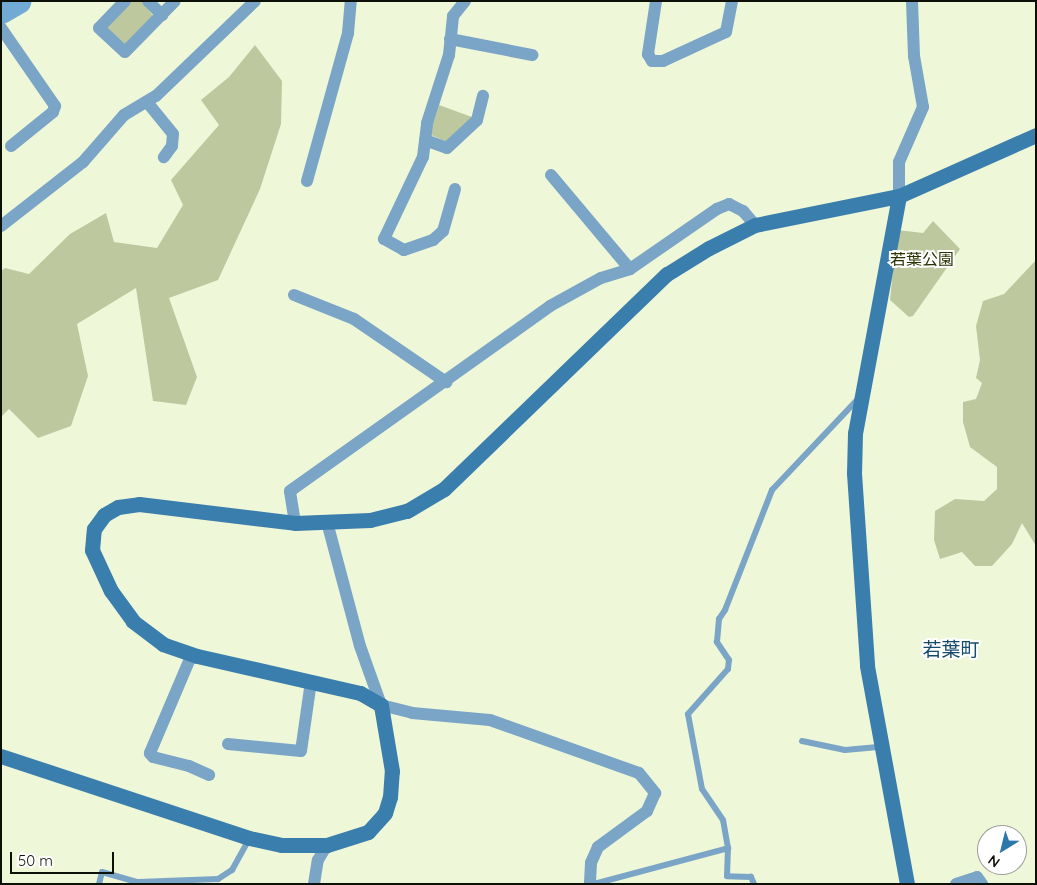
<!DOCTYPE html>
<meta charset="utf-8">
<style>
body{margin:0}
#map{position:relative;width:1037px;height:885px;overflow:hidden;background:#eff7d9;font-family:Quicksand,"Noto Sans JP",sans-serif}
div>[style]{position:absolute}
.green>*{inset:0;background:#bec89e}
.river>*{height:25px;margin:-12.5px;padding:0 12.5px;transform-origin:12.5px;border-radius:12.5px;background:#70aad5}
.lane>*{height:6px;margin:-3px;padding:0 3px;transform-origin:3px;border-radius:3px;background:#7ba5c6}
.street>*{height:12px;margin:-6px;padding:0 6px;transform-origin:6px;border-radius:6px;background:#7ba5c6}
.secondary>*{height:15px;margin:-7.5px;padding:0 7.5px;transform-origin:7.5px;border-radius:7.5px;background:#3a7ead}
span{translate:-50% -50%;white-space:nowrap;text-align:center;line-height:1.15;-webkit-text-stroke:4px #fff;paint-order:stroke}
.park-label{font-size:16px;color:#293200}
.quarter-label{font-size:19px;color:#174b6e}
.frame{position:absolute;inset:0;border:2px solid #0d1006;pointer-events:none}
.north{position:absolute;left:977px;top:825px;width:50px;height:50px;box-sizing:border-box;background:#fff;border:1px solid #9e9f9b;border-radius:50%;rotate:216deg;font-size:14px;font-weight:700;line-height:20px;text-align:center;color:#0d1006}
.north::after{content:'';display:block;margin:auto;width:18px;height:22px;background:#2c78ab;clip-path:polygon(50% 0,100% 100%,50% 72%,0 100%)}
.scale{position:absolute;left:10px;top:852px;width:104px;height:22px;box-sizing:border-box;border:2px solid #0d1006;border-top:0;padding-left:6px;font-size:15px;line-height:18px;white-space:nowrap;color:#0d1006;-webkit-text-stroke:4px #fff;paint-order:stroke}
</style>
<div id="map">
<div class="green">
<div style="clip-path:polygon(130px 1px,142px 1px,153px 16px,124px 47px,107px 31px,107px 23px)"></div>
<div style="clip-path:polygon(255px 45px,282px 81px,281px 124px,260px 189px,218px 280px,169px 298px,197px 377px,186px 405px,153px 401px,136px 288px,77px 324px,88px 376px,71px 426px,38px 438px,9px 409px,1px 417px,1px 271px,5px 268px,29px 274px,70px 234px,106px 213px,114px 242px,157px 248px,183px 205px,171px 180px,219px 125px,201px 100px,229px 77px)"></div>
<div style="clip-path:polygon(439px 105px,472px 117px,447px 142px,429px 134px)"></div>
<div style="clip-path:polygon(933px 221px,960px 249px,913px 316px,909px 317px,890px 300px,897px 230px,923px 233px)"></div>
<div style="clip-path:polygon(1036px 260px,1036px 546px,1022px 523px,1012px 544px,992px 566px,975px 566px,962px 552px,940px 559px,934px 540px,935px 511px,955px 499px,984px 501px,997px 489px,997px 467px,970px 447px,963px 422px,963px 402px,976px 399px,982px 383px,976px 378px,980px 360px,976px 326px,983px 301px,1004px 294px)"></div>
</div>
<div class="river">
<div style="left:1px;top:11px;width:20px;rotate:-30deg"></div>
</div>
<div class="lane">
<div style="left:802px;top:741px;width:44px;rotate:11.8deg"></div>
<div style="left:845px;top:750px;width:36px;rotate:-5deg"></div>
<div style="left:99px;top:884px;width:12px;rotate:-76deg"></div>
<div style="left:102px;top:872px;width:37px;rotate:16deg"></div>
<div style="left:138px;top:882px;width:80px;rotate:-2.1deg"></div>
<div style="left:218px;top:879px;width:17px;rotate:-33deg"></div>
<div style="left:232px;top:870px;width:35px;rotate:-61deg"></div>
<div style="left:594px;top:884px;width:139px;rotate:-15deg"></div>
<div style="left:754px;top:884px;width:8px;rotate:-113deg"></div>
<div style="left:751px;top:877px;width:24px;rotate:-178deg"></div>
<div style="left:727px;top:876px;width:28px;rotate:-88deg"></div>
<div style="left:728px;top:848px;width:28px;rotate:-100deg"></div>
<div style="left:723px;top:820px;width:37px;rotate:-124deg"></div>
<div style="left:702px;top:789px;width:76px;rotate:-100.6deg"></div>
<div style="left:688px;top:714px;width:60px;rotate:-48.4deg"></div>
<div style="left:728px;top:669px;width:9px;rotate:-84deg"></div>
<div style="left:729px;top:660px;width:22px;rotate:-124deg"></div>
<div style="left:717px;top:642px;width:23px;rotate:-85deg"></div>
<div style="left:719px;top:619px;width:11px;rotate:-56deg"></div>
<div style="left:725px;top:610px;width:129px;rotate:-68.6deg"></div>
<div style="left:772px;top:490px;width:125px;rotate:-46.6deg"></div>
</div>
<div class="street">
<div style="left:125px;top:1px;width:37px;rotate:134deg"></div>
<div style="left:99px;top:28px;width:35px;rotate:43deg"></div>
<div style="left:125px;top:52px;width:71px;rotate:-45.6deg"></div>
<div style="left:148px;top:1px;width:20px;rotate:45deg"></div>
<div style="left:656px;top:1px;width:54px;rotate:98.6deg"></div>
<div style="left:648px;top:54px;width:8px;rotate:60deg"></div>
<div style="left:652px;top:61px;width:11px"></div>
<div style="left:663px;top:61px;width:69px;rotate:-24.7deg"></div>
<div style="left:726px;top:32px;width:32px;rotate:-79deg"></div>
<div style="left:1px;top:28px;width:95px;rotate:55.3deg"></div>
<div style="left:55px;top:106px;width:6px;rotate:108deg"></div>
<div style="left:53px;top:112px;width:54px;rotate:141deg"></div>
<div style="left:450px;top:39px;width:84px;rotate:11deg"></div>
<div style="left:147px;top:102px;width:41px;rotate:50.9deg"></div>
<div style="left:173px;top:134px;width:12px;rotate:95deg"></div>
<div style="left:172px;top:146px;width:14px;rotate:126deg"></div>
<div style="left:425px;top:140px;width:23px;rotate:20deg"></div>
<div style="left:447px;top:148px;width:41px;rotate:-43deg"></div>
<div style="left:477px;top:120px;width:25px;rotate:-76deg"></div>
<div style="left:551px;top:175px;width:123px;rotate:50deg"></div>
<div style="left:307px;top:181px;width:154px;rotate:-74.5deg"></div>
<div style="left:348px;top:33px;width:32px;rotate:-85deg"></div>
<div style="left:455px;top:189px;width:44px;rotate:105.9deg"></div>
<div style="left:443px;top:231px;width:13px;rotate:138deg"></div>
<div style="left:433px;top:240px;width:31px;rotate:161deg"></div>
<div style="left:404px;top:250px;width:23px;rotate:-151deg"></div>
<div style="left:384px;top:239px;width:91px;rotate:-64.6deg"></div>
<div style="left:423px;top:157px;width:34px;rotate:-83deg"></div>
<div style="left:427px;top:123px;width:71px;rotate:-72.1deg"></div>
<div style="left:449px;top:55px;width:39px;rotate:-84deg"></div>
<div style="left:453px;top:16px;width:19px;rotate:-51deg"></div>
<div style="left:899px;top:196px;width:34px;rotate:-90deg"></div>
<div style="left:899px;top:162px;width:60px;rotate:-66.4deg"></div>
<div style="left:923px;top:107px;width:52px;rotate:-100deg"></div>
<div style="left:914px;top:56px;width:55px;rotate:-92.1deg"></div>
<div style="left:1px;top:226px;width:104px;rotate:-38deg"></div>
<div style="left:83px;top:162px;width:62px;rotate:-48.9deg"></div>
<div style="left:124px;top:115px;width:37px;rotate:-31deg"></div>
<div style="left:156px;top:96px;width:137px;rotate:-43.8deg"></div>
<div style="left:294px;top:295px;width:65px;rotate:21.8deg"></div>
<div style="left:354px;top:319px;width:112px;rotate:34.4deg"></div>
<div style="left:327px;top:522px;width:128px;rotate:75.1deg"></div>
<div style="left:360px;top:646px;width:63px;rotate:70.4deg"></div>
<div style="left:381px;top:705px;width:32px;rotate:14deg"></div>
<div style="left:412px;top:713px;width:78px;rotate:5.1deg"></div>
<div style="left:490px;top:720px;width:158px;rotate:19.6deg"></div>
<div style="left:639px;top:773px;width:26px;rotate:51deg"></div>
<div style="left:655px;top:793px;width:20px;rotate:114deg"></div>
<div style="left:647px;top:811px;width:61px;rotate:143.7deg"></div>
<div style="left:598px;top:847px;width:17px;rotate:114deg"></div>
<div style="left:591px;top:863px;width:21px;rotate:93deg"></div>
<div style="left:295px;top:523px;width:32px;rotate:-99deg"></div>
<div style="left:290px;top:491px;width:319px;rotate:-35.4deg"></div>
<div style="left:550px;top:306px;width:58px;rotate:-28.8deg"></div>
<div style="left:601px;top:278px;width:30px;rotate:-17deg"></div>
<div style="left:630px;top:269px;width:106px;rotate:-34.6deg"></div>
<div style="left:717px;top:209px;width:13px;rotate:-23deg"></div>
<div style="left:729px;top:204px;width:16px;rotate:27deg"></div>
<div style="left:743px;top:211px;width:18px;rotate:49deg"></div>
<div style="left:192px;top:654px;width:108px;rotate:113deg"></div>
<div style="left:150px;top:753px;width:5px;rotate:53deg"></div>
<div style="left:153px;top:757px;width:37px;rotate:14deg"></div>
<div style="left:189px;top:766px;width:22px;rotate:24deg"></div>
<div style="left:228px;top:744px;width:73px;rotate:5.5deg"></div>
<div style="left:301px;top:751px;width:70px;rotate:-81.8deg"></div>
<div style="left:314px;top:884px;width:24px;rotate:-81deg"></div>
<div style="left:318px;top:860px;width:17px;rotate:-59deg"></div>
<div style="left:956px;top:884px;width:22px;rotate:-18deg"></div>
<div style="left:977px;top:877px;width:9px;rotate:54deg"></div>
</div>
<div class="secondary">
<div style="left:899px;top:196px;width:241px;rotate:100.5deg"></div>
<div style="left:855px;top:433px;width:40px;rotate:91.4deg"></div>
<div style="left:854px;top:473px;width:193px;rotate:86.1deg"></div>
<div style="left:867px;top:666px;width:222px;rotate:79.6deg"></div>
<div style="left:1px;top:756px;width:261px;rotate:18.3deg"></div>
<div style="left:249px;top:838px;width:34px;rotate:12deg"></div>
<div style="left:282px;top:845px;width:45px"></div>
<div style="left:327px;top:845px;width:43px;rotate:-17.6deg"></div>
<div style="left:368px;top:832px;width:25px;rotate:-48deg"></div>
<div style="left:385px;top:813px;width:17px;rotate:-73deg"></div>
<div style="left:390px;top:797px;width:26px;rotate:-86deg"></div>
<div style="left:392px;top:771px;width:67px;rotate:-99.5deg"></div>
<div style="left:381px;top:705px;width:24px;rotate:-150deg"></div>
<div style="left:360px;top:693px;width:167px;rotate:-167.2deg"></div>
<div style="left:197px;top:656px;width:36px;rotate:-161deg"></div>
<div style="left:163px;top:644px;width:38px;rotate:-143deg"></div>
<div style="left:133px;top:621px;width:37px;rotate:-126deg"></div>
<div style="left:111px;top:591px;width:45px;rotate:-114.9deg"></div>
<div style="left:92px;top:550px;width:21px;rotate:-85deg"></div>
<div style="left:94px;top:529px;width:17px;rotate:-54deg"></div>
<div style="left:104px;top:515px;width:16px;rotate:-30deg"></div>
<div style="left:118px;top:507px;width:21px;rotate:-8deg"></div>
<div style="left:139px;top:504px;width:157px;rotate:6.9deg"></div>
<div style="left:295px;top:523px;width:75px;rotate:-2.3deg"></div>
<div style="left:370px;top:520px;width:38px;rotate:-14deg"></div>
<div style="left:407px;top:511px;width:43px;rotate:-30.7deg"></div>
<div style="left:444px;top:489px;width:310px;rotate:-44deg"></div>
<div style="left:667px;top:274px;width:49px;rotate:-31.8deg"></div>
<div style="left:709px;top:248px;width:51px;rotate:-26.6deg"></div>
<div style="left:755px;top:225px;width:147px;rotate:-11.4deg"></div>
<div style="left:899px;top:196px;width:150px;rotate:-24deg"></div>
</div>
<div class="park-label">
<span style="left:922px;top:259px">若葉公園</span>
</div>
<div class="quarter-label">
<span style="left:951px;top:650px">若葉町</span>
</div>
<div class="frame"></div>
<div class="north">N</div>
<div class="scale">50 m</div>
</div>
